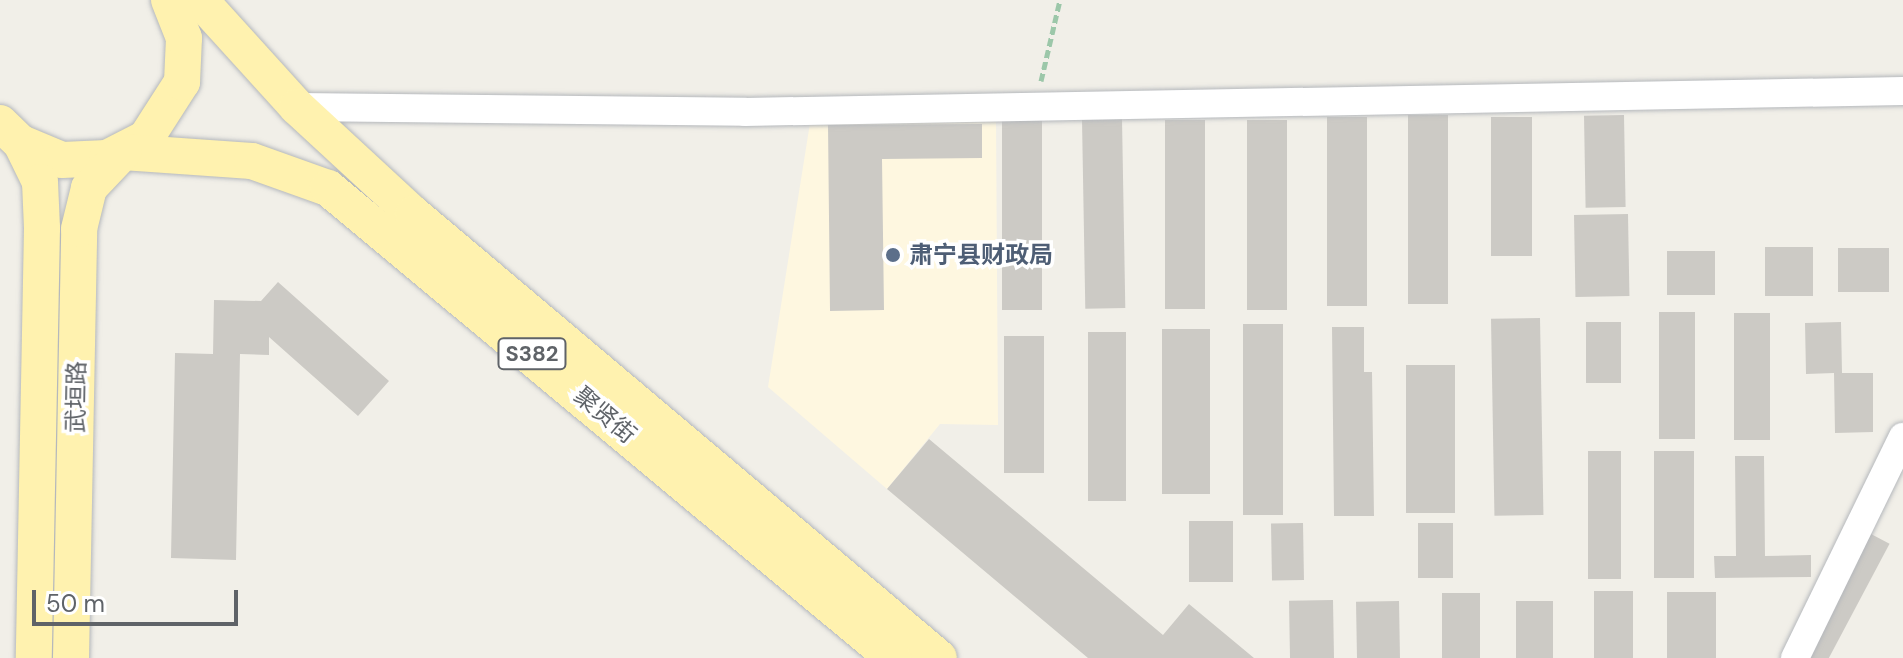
<!DOCTYPE html>
<meta charset="utf-8">
<style>
body{margin:0}
#map{position:relative;width:1903px;height:658px;overflow:hidden;background:#f1efe8;font-family:"DM Sans","Noto Sans SC",sans-serif}
div>[style]{position:absolute}
.commercial>*{inset:0;background:#fef7e0}
.building>*{inset:0;background:#cccac5;transform-origin:0 0}
.path>*{height:5px;margin-top:-2.5px;transform-origin:0;background:repeating-linear-gradient(90deg,#9cc7a9 0 8px,transparent 0 12px)}
.roads{filter:drop-shadow(0 0 2px #b5b8bc) drop-shadow(0 0 2px #b5b8bc)}
.minor>*{height:28px;margin:-14px;padding:0 14px;transform-origin:14px;border-radius:14px;background:#fff}
.major>*{height:36px;margin:-18px;padding:0 18px;transform-origin:18px;border-radius:18px;background:#fff2af}
.dots>*{width:22px;height:22px;translate:-50% -50%;box-sizing:border-box;border:4px solid #fff;border-radius:50%}
span{translate:-50% -50%;white-space:nowrap;text-align:center;line-height:1.15;-webkit-text-stroke:7px #fff;paint-order:stroke}
.shield-label span{padding:2px 6px;background:#fff;border:2px solid;border-radius:6px;-webkit-text-stroke-width:0}
.shield-label{font-size:22px;color:#5f6368;font-weight:700}
.service-label{font-size:24px;color:#4e5e75;font-weight:700}
.left{translate:0 -50%;text-align:left}
.street-label{font-size:24px;color:#5f6368}
.scale{position:absolute;left:32px;top:590px;width:206px;height:36px;box-sizing:border-box;border:4px solid #5f6368;border-top:0;padding-left:10px;font-size:24px;line-height:28px;white-space:nowrap;color:#5f6368;-webkit-text-stroke:6px #fff;paint-order:stroke}
</style>
<div id="map">
<div class="commercial">
<div style="clip-path:polygon(996px 118px,998px 425px,940px 424px,887px 489px,768px 387px,810px 123px)"></div>
</div>
<div class="building">
<div style="left:1408px;top:115px;width:40px;height:189px"></div>
<div style="left:1624px;top:115px;width:92px;height:40px;rotate:89deg"></div>
<div style="left:1327px;top:117px;width:40px;height:189px"></div>
<div style="left:1491px;top:117px;width:41px;height:139px"></div>
<div style="left:1122px;top:119px;width:189px;height:40px;rotate:89deg"></div>
<div style="left:1002px;top:120px;width:40px;height:190px"></div>
<div style="left:1165px;top:120px;width:40px;height:189px"></div>
<div style="left:1247px;top:120px;width:40px;height:190px"></div>
<div style="clip-path:polygon(982px 124px,982px 158px,882px 159px,884px 310px,830px 311px,828px 125px)"></div>
<div style="left:1628px;top:214px;width:82px;height:54px;rotate:89deg"></div>
<div style="left:1765px;top:247px;width:48px;height:49px"></div>
<div style="left:1889px;top:248px;width:44px;height:51px;rotate:90deg"></div>
<div style="left:1667px;top:251px;width:48px;height:44px"></div>
<div style="clip-path:polygon(278px 282px,389px 381px,358px 416px,269px 337px,269px 355px,240px 354px,236px 560px,171px 558px,175px 353px,213px 354px,214px 300px,261px 301px)"></div>
<div style="left:1659px;top:312px;width:36px;height:127px"></div>
<div style="left:1734px;top:313px;width:36px;height:127px"></div>
<div style="left:1540px;top:318px;width:197px;height:49px;rotate:89deg"></div>
<div style="left:1586px;top:322px;width:35px;height:61px"></div>
<div style="clip-path:polygon(1841px 322px,1842px 373px,1873px 373px,1873px 432px,1835px 433px,1834px 373px,1806px 374px,1805px 323px)"></div>
<div style="left:1243px;top:324px;width:40px;height:191px"></div>
<div style="clip-path:polygon(1332px 327px,1364px 327px,1364px 372px,1372px 372px,1374px 516px,1334px 516px)"></div>
<div style="left:1210px;top:329px;width:165px;height:48px;rotate:90deg"></div>
<div style="left:1088px;top:332px;width:38px;height:169px"></div>
<div style="left:1004px;top:336px;width:40px;height:137px"></div>
<div style="left:1406px;top:365px;width:49px;height:148px"></div>
<div style="clip-path:polygon(929px 439px,1163px 635px,1189px 604px,1254px 658px,1088px 658px,887px 489px)"></div>
<div style="left:1588px;top:451px;width:33px;height:128px"></div>
<div style="left:1694px;top:451px;width:127px;height:40px;rotate:90deg"></div>
<div style="clip-path:polygon(1735px 456px,1764px 456px,1765px 556px,1811px 555px,1811px 577px,1715px 578px,1714px 556px,1736px 556px)"></div>
<div style="left:1189px;top:521px;width:44px;height:61px"></div>
<div style="left:1303px;top:523px;width:57px;height:32px;rotate:89deg"></div>
<div style="left:1418px;top:523px;width:35px;height:55px"></div>
<div style="left:1871px;top:534px;width:21px;height:139px;rotate:28deg"></div>
<div style="left:1594px;top:591px;width:39px;height:67px"></div>
<div style="left:1667px;top:592px;width:49px;height:66px"></div>
<div style="left:1480px;top:593px;width:65px;height:38px;rotate:90deg"></div>
<div style="left:1333px;top:600px;width:58px;height:44px;rotate:89deg"></div>
<div style="left:1399px;top:601px;width:57px;height:43px;rotate:89deg"></div>
<div style="left:1516px;top:601px;width:37px;height:57px"></div>
</div>
<div class="path">
<div style="left:1041px;top:81px;width:83px;rotate:-76.8deg"></div>
</div>
<div class="roads">
<div class="minor">
<div style="left:297px;top:107px;width:448px;rotate:0.6deg"></div>
<div style="left:745px;top:112px;width:1158px;rotate:-1.04deg"></div>
<div style="left:1795px;top:658px;width:246px;rotate:-64deg"></div>
</div>
<div class="major">
<div style="left:200px;top:0;width:144px;rotate:47.8deg"></div>
<div style="left:297px;top:107px;width:158px;rotate:42.7deg"></div>
<div style="left:413px;top:214px;width:688px;rotate:40.17deg"></div>
<div style="left:0;top:123px;width:29px;rotate:44deg"></div>
<div style="left:21px;top:143px;width:44px;rotate:22.5deg"></div>
<div style="left:62px;top:160px;width:45px;rotate:-2.5deg"></div>
<div style="left:107px;top:158px;width:44px;rotate:-27.1deg"></div>
<div style="left:146px;top:138px;width:67px;rotate:-57.3deg"></div>
<div style="left:182px;top:82px;width:44px;rotate:-87.4deg"></div>
<div style="left:184px;top:38px;width:41px;rotate:-111.5deg"></div>
<div style="left:21px;top:143px;width:43px;rotate:64deg"></div>
<div style="left:40px;top:182px;width:46px;rotate:87.5deg"></div>
<div style="left:42px;top:228px;width:430px;rotate:91.1deg"></div>
<div style="left:123px;top:152px;width:129px;rotate:4deg"></div>
<div style="left:252px;top:161px;width:81px;rotate:19.6deg"></div>
<div style="left:328px;top:188px;width:735px;rotate:39.76deg"></div>
<div style="left:71px;top:658px;width:429px;rotate:-88.9deg"></div>
<div style="left:79px;top:229px;width:42px;rotate:-76.3deg"></div>
<div style="left:89px;top:188px;width:50px;rotate:-46.6deg"></div>
</div>
</div>
<div class="dots">
<div style="left:893px;top:255px;background:#5c6f8a"></div>
</div>
<div class="shield-label">
<span style="left:532px;top:354px">S382</span>
</div>
<div class="service-label">
<span class="left" style="left:909px;top:255px">肃宁县财政局</span>
</div>
<div class="street-label">
<span style="left:76px;top:397px;rotate:-89deg">武垣路</span>
<span style="left:605px;top:415px;rotate:40deg">聚贤街</span>
</div>
<div class="scale">50 m</div>
</div>
